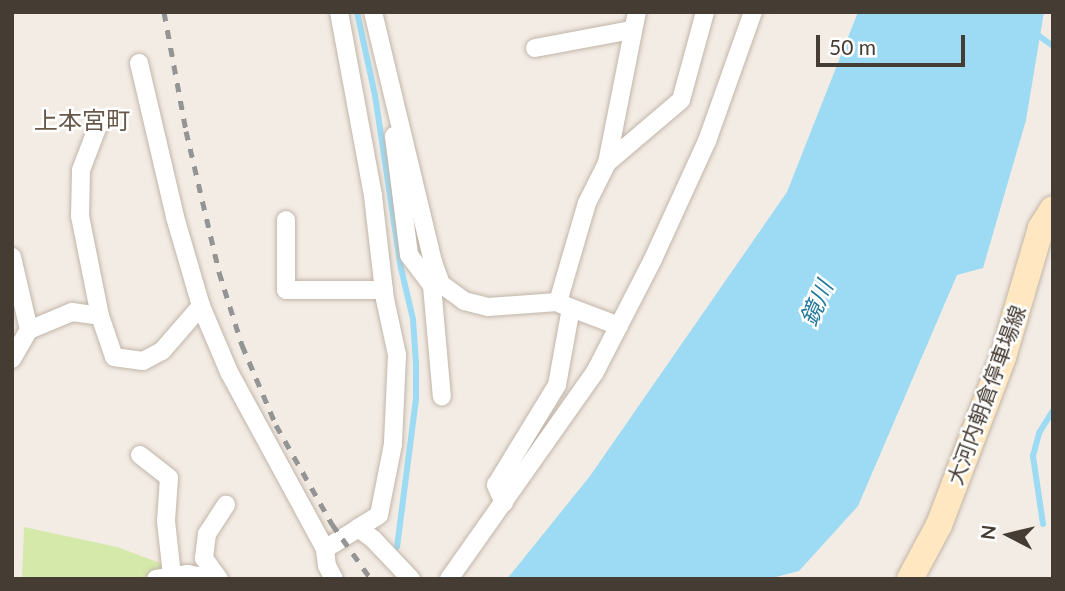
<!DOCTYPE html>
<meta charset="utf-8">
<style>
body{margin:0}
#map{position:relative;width:1065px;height:591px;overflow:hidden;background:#f3ece4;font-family:Lato,"Noto Sans JP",sans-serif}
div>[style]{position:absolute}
.green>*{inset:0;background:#d5e9aa}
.water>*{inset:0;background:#9cdbf3}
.stream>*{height:6px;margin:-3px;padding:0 3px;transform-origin:3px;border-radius:3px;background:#9cdbf3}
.roads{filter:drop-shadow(0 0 2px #c1b5a9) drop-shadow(0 0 2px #c1b5a9)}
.street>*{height:18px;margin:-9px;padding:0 9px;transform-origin:9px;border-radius:9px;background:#fff}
.secondary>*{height:26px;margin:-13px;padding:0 13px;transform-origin:13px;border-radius:13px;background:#ffe8c1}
.rail>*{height:5px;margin-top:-2.5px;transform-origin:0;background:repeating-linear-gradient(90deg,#949494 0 9px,transparent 0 18px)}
span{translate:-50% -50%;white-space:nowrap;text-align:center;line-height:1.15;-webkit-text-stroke:5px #fff;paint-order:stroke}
.street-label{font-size:21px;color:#453c33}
.water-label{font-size:23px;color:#257a9c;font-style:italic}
.quarter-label{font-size:24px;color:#68584a}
.frame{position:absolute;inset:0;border:14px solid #453c33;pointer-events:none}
.north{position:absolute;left:974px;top:500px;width:70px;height:70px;-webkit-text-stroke:5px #fff;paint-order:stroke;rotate:277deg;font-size:19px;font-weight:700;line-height:28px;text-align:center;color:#453c33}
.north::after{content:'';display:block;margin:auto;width:24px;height:32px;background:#453c33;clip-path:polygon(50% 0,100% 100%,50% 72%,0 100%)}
.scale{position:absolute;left:816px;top:35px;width:149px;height:32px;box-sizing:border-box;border:4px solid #453c33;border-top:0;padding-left:9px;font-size:21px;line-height:24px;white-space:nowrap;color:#453c33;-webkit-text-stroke:5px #fff;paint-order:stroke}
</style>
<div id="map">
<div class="green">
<div style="clip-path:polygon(24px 527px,117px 547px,163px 564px,162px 570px,138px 579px,22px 579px)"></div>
</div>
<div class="water">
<div style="clip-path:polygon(858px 12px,1044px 12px,1026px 120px,983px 268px,957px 275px,858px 506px,799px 571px,768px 579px,507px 579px,590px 476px,787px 192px)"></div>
</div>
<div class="stream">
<div style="left:357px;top:12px;width:85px;rotate:77.8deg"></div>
<div style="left:375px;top:95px;width:175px;rotate:81.5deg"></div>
<div style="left:401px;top:268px;width:52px;rotate:76.8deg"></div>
<div style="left:413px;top:319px;width:45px;rotate:86.2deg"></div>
<div style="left:416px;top:364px;width:35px;rotate:90deg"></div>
<div style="left:416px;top:399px;width:149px;rotate:97.3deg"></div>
<div style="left:1035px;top:33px;width:22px;rotate:36deg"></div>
<div style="left:1043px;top:524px;width:69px;rotate:-98.4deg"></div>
<div style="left:1033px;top:456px;width:24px;rotate:-75deg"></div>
<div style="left:1039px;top:433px;width:26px;rotate:-58deg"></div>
</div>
<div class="roads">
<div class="street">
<div style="left:339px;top:12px;width:187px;rotate:79.5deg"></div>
<div style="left:373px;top:196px;width:104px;rotate:83.4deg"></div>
<div style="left:385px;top:299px;width:57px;rotate:77.9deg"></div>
<div style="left:397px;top:355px;width:89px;rotate:92.6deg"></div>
<div style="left:393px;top:444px;width:72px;rotate:101.2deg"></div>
<div style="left:379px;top:515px;width:25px;rotate:148deg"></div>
<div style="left:373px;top:12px;width:257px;rotate:76.5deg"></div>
<div style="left:433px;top:262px;width:23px;rotate:70deg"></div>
<div style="left:441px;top:284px;width:29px;rotate:36deg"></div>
<div style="left:464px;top:301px;width:25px;rotate:14deg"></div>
<div style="left:488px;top:307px;width:70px;rotate:-4.1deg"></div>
<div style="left:558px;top:302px;width:103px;rotate:-73.7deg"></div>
<div style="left:587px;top:203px;width:45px;rotate:-63.4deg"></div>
<div style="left:607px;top:163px;width:97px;rotate:-40.4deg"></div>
<div style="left:681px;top:100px;width:91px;rotate:-74.7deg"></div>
<div style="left:535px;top:48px;width:99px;rotate:-10.5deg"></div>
<div style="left:139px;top:63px;width:158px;rotate:76.8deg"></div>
<div style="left:175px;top:217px;width:93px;rotate:73.7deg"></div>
<div style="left:201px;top:306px;width:72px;rotate:67deg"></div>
<div style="left:229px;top:372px;width:201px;rotate:61.5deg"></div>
<div style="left:99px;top:123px;width:50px;rotate:111deg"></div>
<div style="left:81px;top:170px;width:46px;rotate:91.2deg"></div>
<div style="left:80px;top:216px;width:102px;rotate:78.7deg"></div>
<div style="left:394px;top:136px;width:120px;rotate:82.8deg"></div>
<div style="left:409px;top:255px;width:39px;rotate:53deg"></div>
<div style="left:432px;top:286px;width:9px;rotate:-13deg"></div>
<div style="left:607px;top:163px;width:154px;rotate:-78.8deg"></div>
<div style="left:286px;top:220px;width:70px;rotate:90deg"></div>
<div style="left:286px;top:290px;width:98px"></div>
<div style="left:12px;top:257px;width:75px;rotate:76.9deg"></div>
<div style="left:432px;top:286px;width:111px;rotate:84.9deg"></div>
<div style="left:561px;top:304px;width:62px;rotate:20.8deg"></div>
<div style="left:12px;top:359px;width:34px;rotate:-60deg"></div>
<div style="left:29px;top:330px;width:47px;rotate:-22.7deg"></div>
<div style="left:72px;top:312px;width:28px;rotate:8deg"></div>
<div style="left:100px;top:316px;width:43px;rotate:71.1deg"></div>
<div style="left:114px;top:357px;width:29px;rotate:8deg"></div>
<div style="left:143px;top:361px;width:21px;rotate:-28deg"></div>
<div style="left:162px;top:351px;width:60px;rotate:-49.1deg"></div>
<div style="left:140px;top:455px;width:37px;rotate:38deg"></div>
<div style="left:169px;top:478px;width:43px;rotate:94deg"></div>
<div style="left:166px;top:521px;width:54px;rotate:83.7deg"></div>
<div style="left:504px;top:503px;width:20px;rotate:-114deg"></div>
<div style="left:496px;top:485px;width:117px;rotate:-58.6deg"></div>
<div style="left:557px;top:385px;width:78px;rotate:-79.7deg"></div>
<div style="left:156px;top:579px;width:32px;rotate:-9deg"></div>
<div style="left:188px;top:574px;width:26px;rotate:11deg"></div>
<div style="left:219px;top:579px;width:26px;rotate:-126deg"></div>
<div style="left:204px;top:558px;width:24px;rotate:-83deg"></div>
<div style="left:207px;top:534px;width:35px;rotate:-57deg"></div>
<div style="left:334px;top:579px;width:15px;rotate:-118deg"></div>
<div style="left:327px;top:566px;width:17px;rotate:-97deg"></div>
<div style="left:325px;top:549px;width:39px;rotate:-32deg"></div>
<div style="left:358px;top:528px;width:19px;rotate:36deg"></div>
<div style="left:373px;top:539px;width:55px;rotate:46.5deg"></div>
<div style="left:449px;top:579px;width:253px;rotate:-54.8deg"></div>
<div style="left:595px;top:372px;width:127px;rotate:-62.8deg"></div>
<div style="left:653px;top:259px;width:130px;rotate:-65.4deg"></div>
<div style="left:707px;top:141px;width:137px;rotate:-70.4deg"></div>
</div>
<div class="secondary">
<div style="left:910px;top:579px;width:61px;rotate:-61.8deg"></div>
<div style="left:939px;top:525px;width:180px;rotate:-69.1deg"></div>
<div style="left:1003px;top:357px;width:134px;rotate:-73.6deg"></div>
<div style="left:1041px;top:228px;width:22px;rotate:-58deg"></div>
</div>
</div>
<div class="rail">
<div style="left:164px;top:12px;width:121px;rotate:79.5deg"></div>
<div style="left:186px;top:131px;width:145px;rotate:76.8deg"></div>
<div style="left:219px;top:272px;width:77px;rotate:72.5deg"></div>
<div style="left:242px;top:345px;width:87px;rotate:67deg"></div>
<div style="left:276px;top:425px;width:114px;rotate:60.5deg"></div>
<div style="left:332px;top:524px;width:67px;rotate:54.7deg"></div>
</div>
<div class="street-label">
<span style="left:986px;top:395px;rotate:-70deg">大河内朝倉停車場線</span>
</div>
<div class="water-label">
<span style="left:816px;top:303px;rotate:-66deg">鏡川</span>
</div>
<div class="quarter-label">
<span style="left:82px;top:120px">上本宮町</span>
</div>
<div class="frame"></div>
<div class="north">N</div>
<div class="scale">50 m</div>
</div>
